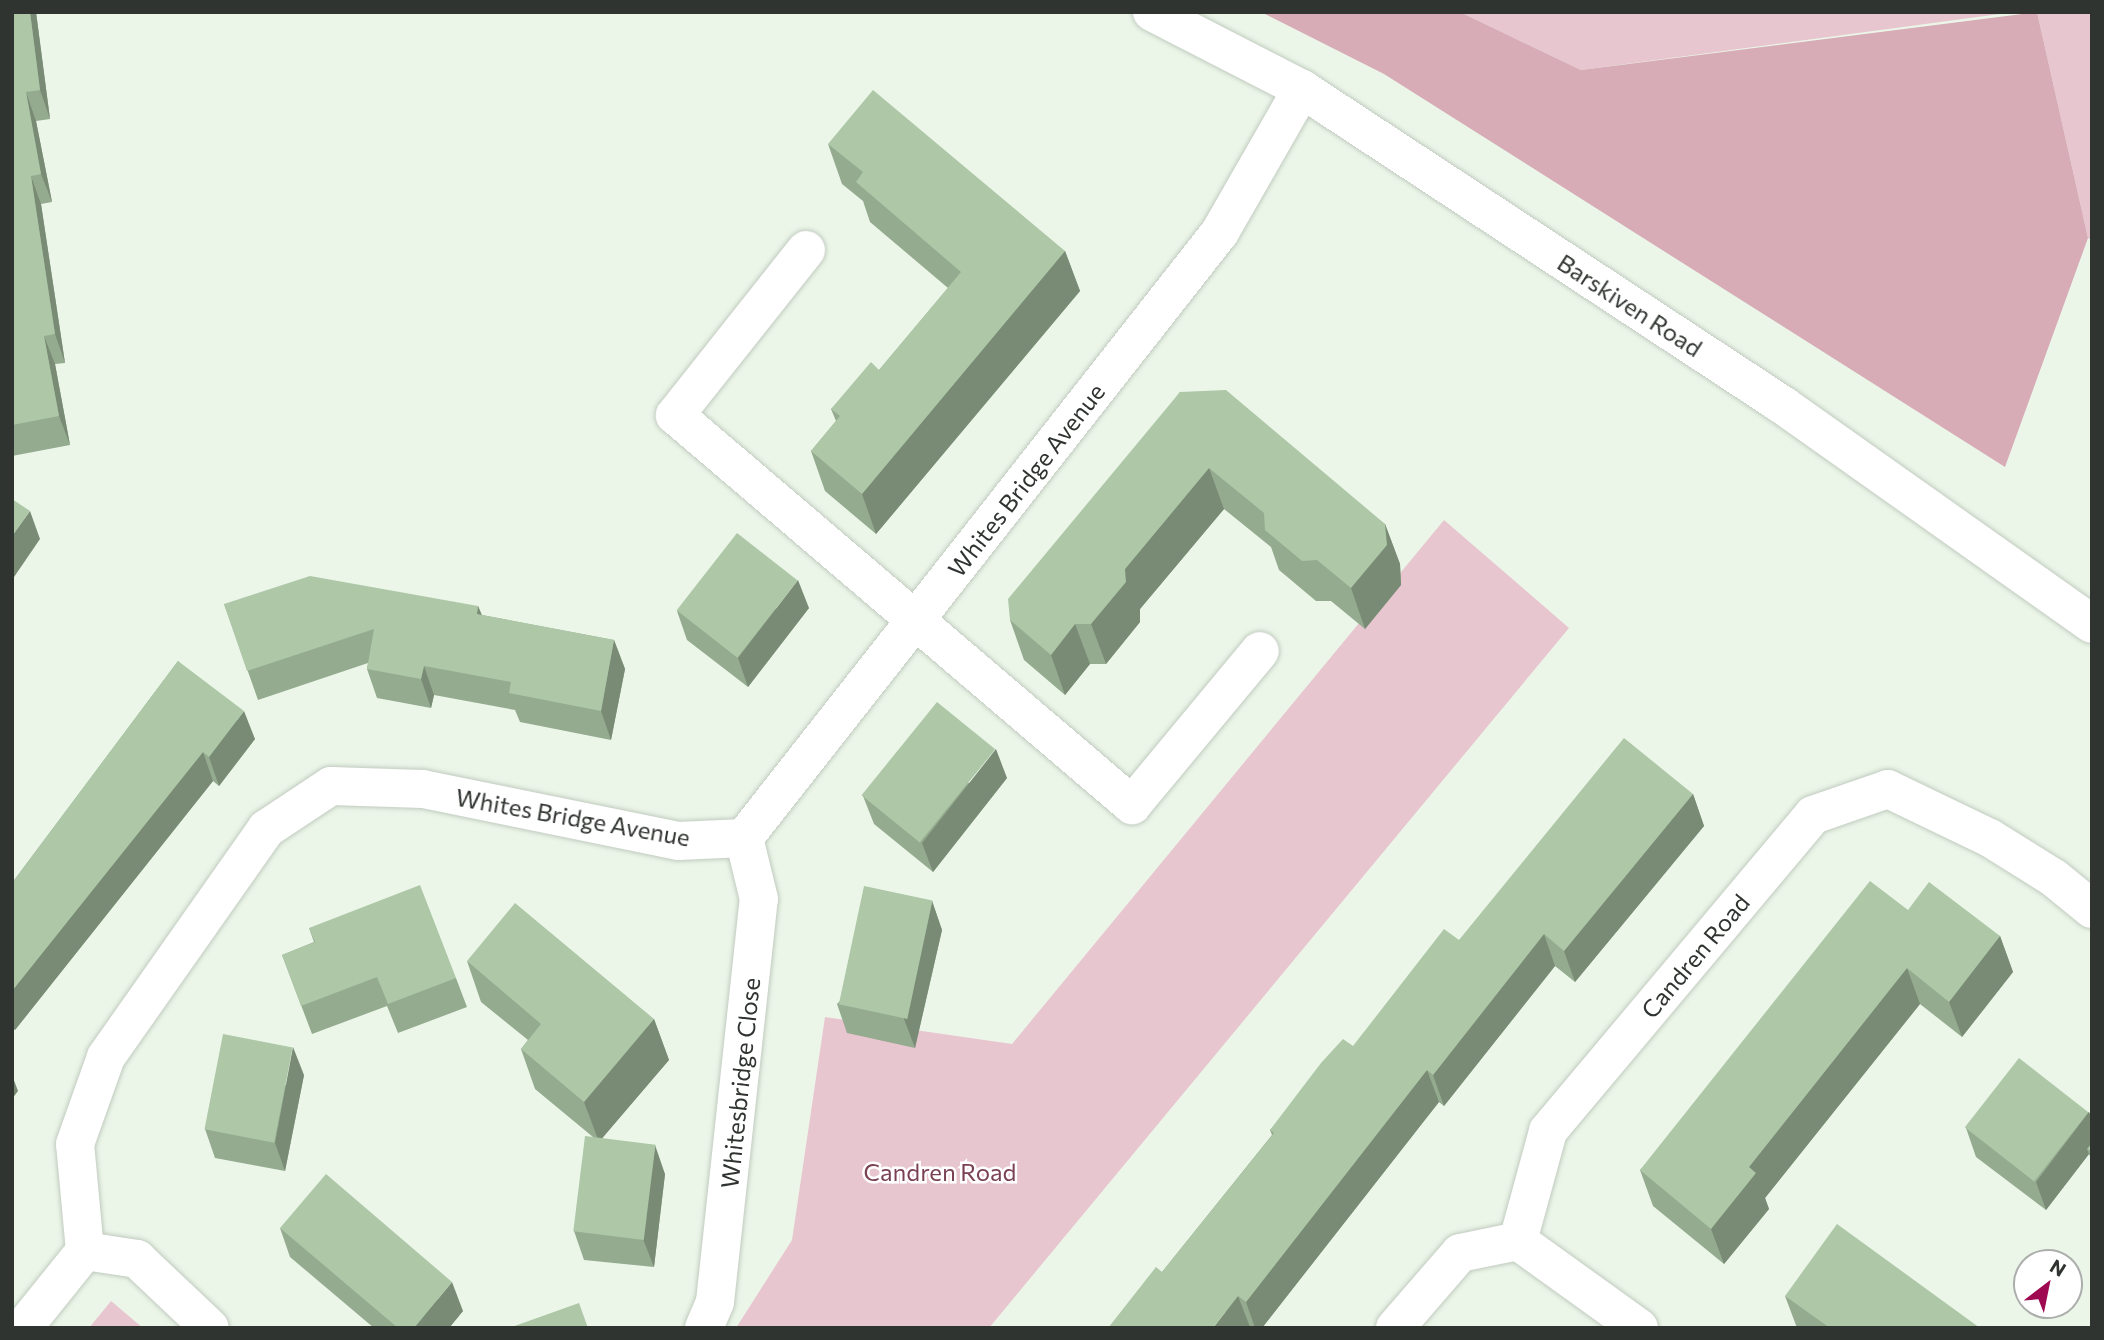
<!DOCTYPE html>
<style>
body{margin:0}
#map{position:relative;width:2104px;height:1340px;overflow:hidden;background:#ebf6e9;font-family:Commissioner,sans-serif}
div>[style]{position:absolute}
.green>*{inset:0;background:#e8c6cf}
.forest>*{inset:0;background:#d7acb7}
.roads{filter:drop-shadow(0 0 2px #c1cbbf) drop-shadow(0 0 2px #c1cbbf)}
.minor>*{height:38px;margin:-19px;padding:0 19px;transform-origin:19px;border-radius:19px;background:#fff}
.wall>*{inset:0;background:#95ab90}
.shaded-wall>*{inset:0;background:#798b75}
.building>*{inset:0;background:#adc7a7;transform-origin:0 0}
span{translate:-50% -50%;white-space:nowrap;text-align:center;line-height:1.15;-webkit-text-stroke:5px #fff;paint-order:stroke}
.street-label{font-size:24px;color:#303430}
.park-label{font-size:24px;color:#7a4153}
.frame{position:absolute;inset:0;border:14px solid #303430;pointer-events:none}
.north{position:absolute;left:2013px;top:1249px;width:70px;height:70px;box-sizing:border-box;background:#fff;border:2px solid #acaeac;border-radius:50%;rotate:32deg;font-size:19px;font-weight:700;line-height:28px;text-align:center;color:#303430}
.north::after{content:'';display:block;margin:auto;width:24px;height:32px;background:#9e0952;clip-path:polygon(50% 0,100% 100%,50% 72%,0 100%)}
</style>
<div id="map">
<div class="green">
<div style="clip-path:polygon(1460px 12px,2015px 12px,1581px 70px)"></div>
<div style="clip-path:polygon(2037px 12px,2092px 12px,2092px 240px,2088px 238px)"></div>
<div style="clip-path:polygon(1444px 520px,1569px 628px,989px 1328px,736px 1328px,792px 1240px,825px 1017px,1012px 1044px)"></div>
<div style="clip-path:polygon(111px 1301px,143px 1328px,89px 1328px)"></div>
</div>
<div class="forest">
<div style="clip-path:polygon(1261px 12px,1460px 12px,1581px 70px,2037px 12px,2088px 238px,2005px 467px,1384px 74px)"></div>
</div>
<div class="roads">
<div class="minor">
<div style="left:1152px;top:12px;width:169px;rotate:27.2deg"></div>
<div style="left:1302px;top:89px;width:577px;rotate:33.33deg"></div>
<div style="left:1784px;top:406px;width:377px;rotate:35.3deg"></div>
<div style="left:806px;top:250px;width:211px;rotate:128.4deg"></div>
<div style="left:675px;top:415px;width:601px;rotate:40.48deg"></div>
<div style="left:1132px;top:805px;width:200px;rotate:-50.3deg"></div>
<div style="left:1518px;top:1241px;width:149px;rotate:35.7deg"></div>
<div style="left:85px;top:1251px;width:53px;rotate:8.7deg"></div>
<div style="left:137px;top:1259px;width:100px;rotate:43.4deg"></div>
<div style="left:23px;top:1328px;width:99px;rotate:-51.2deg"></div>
<div style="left:85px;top:1251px;width:107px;rotate:-95.3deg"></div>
<div style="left:75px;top:1144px;width:92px;rotate:-70.4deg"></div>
<div style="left:106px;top:1057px;width:279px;rotate:-54.9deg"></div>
<div style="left:266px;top:829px;width:78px;rotate:-33.5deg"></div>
<div style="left:331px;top:786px;width:92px;rotate:1.9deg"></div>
<div style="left:423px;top:789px;width:260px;rotate:11.5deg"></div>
<div style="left:678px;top:841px;width:66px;rotate:-2.6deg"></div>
<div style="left:744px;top:838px;width:771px;rotate:-51.85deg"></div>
<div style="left:1220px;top:232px;width:165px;rotate:-60.2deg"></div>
<div style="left:704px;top:1328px;width:28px;rotate:-67deg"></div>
<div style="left:715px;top:1302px;width:405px;rotate:-83.8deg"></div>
<div style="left:759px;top:899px;width:63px;rotate:-103.8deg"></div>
<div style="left:1395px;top:1328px;width:99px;rotate:-49.1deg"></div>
<div style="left:1460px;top:1253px;width:59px;rotate:-11.7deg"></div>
<div style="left:1518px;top:1241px;width:114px;rotate:-74.7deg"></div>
<div style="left:1548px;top:1131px;width:412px;rotate:-50deg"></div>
<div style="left:1813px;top:815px;width:79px;rotate:-19.1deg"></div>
<div style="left:1888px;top:789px;width:113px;rotate:25.7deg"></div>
<div style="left:1990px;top:838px;width:75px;rotate:32deg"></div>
<div style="left:2054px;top:878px;width:49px;rotate:39.2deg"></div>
</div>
</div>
<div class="wall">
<div style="clip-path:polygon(12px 12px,36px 12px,50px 119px,36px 121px,52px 202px,41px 204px,65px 363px,55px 364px,70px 445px,12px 456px)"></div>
<div style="clip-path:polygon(828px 144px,1065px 251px,1080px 291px,876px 534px,825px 491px,811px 451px,836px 421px,831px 409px,879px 370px,948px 288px,870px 222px,863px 201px,842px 184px)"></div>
<div style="clip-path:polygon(1180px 392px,1385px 524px,1400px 564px,1401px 585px,1365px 629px,1331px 601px,1316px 601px,1279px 570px,1271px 547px,1224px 509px,1140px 609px,1140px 622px,1106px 664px,1090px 664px,1065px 695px,1024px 660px,1010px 620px)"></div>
<div style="clip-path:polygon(224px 604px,478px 606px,482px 615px,614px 640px,625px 669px,611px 740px,520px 722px,515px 710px,434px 695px,431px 708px,377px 698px,367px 669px,368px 663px,258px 700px)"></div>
<div style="clip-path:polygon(809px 608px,748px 687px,687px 640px,677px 611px)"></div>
<div style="clip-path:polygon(178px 661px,255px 739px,219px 786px,213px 781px,15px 1030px,12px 1028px,12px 883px)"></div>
<div style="clip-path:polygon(1007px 778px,933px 872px,874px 824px,863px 796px)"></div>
<div style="clip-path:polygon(1693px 794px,1704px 826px,1575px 982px,1555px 966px,1444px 1106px,1439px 1102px,1262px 1328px,1250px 1328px,1162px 1272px,1272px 1135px,1270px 1130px,1459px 940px)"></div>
<div style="clip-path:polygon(932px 901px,942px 930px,915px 1048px,847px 1033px,837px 1004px)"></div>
<div style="clip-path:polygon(1908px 910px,2000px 936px,2013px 972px,1962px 1037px,1920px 1004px,1765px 1198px,1769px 1209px,1724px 1264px,1653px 1206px,1640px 1170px)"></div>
<div style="clip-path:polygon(309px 928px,456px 978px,467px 1007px,398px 1033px,387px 1006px,312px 1034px,282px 955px,314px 942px)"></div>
<div style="clip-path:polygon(467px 961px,654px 1019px,669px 1060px,602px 1138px,665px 1174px,654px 1267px,584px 1260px,574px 1231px,593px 1137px,535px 1089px,521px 1049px,528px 1040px,481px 1002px)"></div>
<div style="clip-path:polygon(304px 1075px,285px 1171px,215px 1158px,205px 1129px)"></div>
<div style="clip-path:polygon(2089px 1112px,2092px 1120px,2092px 1161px,2089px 1154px,2046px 1210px,1976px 1157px,1966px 1128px)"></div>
<div style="clip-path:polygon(280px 1228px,463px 1311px,449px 1328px,374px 1328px,290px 1257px)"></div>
<div style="clip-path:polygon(1785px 1296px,1980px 1328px,1797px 1328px)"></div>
</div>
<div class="shaded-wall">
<div style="clip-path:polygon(30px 12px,36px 12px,50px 119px,40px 90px)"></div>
<div style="clip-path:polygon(26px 92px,36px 121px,52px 202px,41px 174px)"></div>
<div style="clip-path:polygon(31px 176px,41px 204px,65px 363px,55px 334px)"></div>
<div style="clip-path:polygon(1065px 251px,1080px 291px,876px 534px,862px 494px)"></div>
<div style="clip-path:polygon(44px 336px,55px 364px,70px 445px,59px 416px)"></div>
<div style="clip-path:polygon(1209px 468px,1224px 509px,1140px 609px,1140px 622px,1106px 664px,1091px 624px,1125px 569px)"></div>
<div style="clip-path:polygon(30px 511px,40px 539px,12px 580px,12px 536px)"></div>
<div style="clip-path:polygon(1385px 524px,1400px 564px,1401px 585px,1365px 629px,1351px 588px)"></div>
<div style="clip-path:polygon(798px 580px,809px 608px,748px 687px,738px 658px)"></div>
<div style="clip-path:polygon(478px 606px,489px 634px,477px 614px)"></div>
<div style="clip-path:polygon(1075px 624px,1090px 664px,1065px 695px,1051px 655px)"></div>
<div style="clip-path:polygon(614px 640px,625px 669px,611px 740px,601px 711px)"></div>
<div style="clip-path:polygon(424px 666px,434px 695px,431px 708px,421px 679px)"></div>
<div style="clip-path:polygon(244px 711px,255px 739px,219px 786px,209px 757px)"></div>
<div style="clip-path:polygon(996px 749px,1007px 778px,933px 872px,922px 843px)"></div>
<div style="clip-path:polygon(203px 752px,213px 781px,15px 1030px,12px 1024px,12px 991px)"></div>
<div style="clip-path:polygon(1693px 794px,1704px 826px,1575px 982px,1564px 951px)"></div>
<div style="clip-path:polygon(932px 901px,942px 930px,915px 1048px,904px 1019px)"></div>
<div style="clip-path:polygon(1544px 934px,1555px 966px,1444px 1106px,1433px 1075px)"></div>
<div style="clip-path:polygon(2000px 936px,2013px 972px,1962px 1037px,1949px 1002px)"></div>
<div style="clip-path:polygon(1907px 968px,1920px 1004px,1765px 1198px,1769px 1209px,1724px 1264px,1711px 1229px,1749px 1167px)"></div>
<div style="clip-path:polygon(654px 1019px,669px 1060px,599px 1142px,584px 1102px)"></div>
<div style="clip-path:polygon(293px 1047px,304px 1075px,285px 1171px,275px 1143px)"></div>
<div style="clip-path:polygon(1427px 1070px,1439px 1102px,1262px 1328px,1255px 1328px,1246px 1302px)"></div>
<div style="clip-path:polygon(12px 1075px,18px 1091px,12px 1099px)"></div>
<div style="clip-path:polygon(2089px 1112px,2092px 1120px,2092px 1151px,2087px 1149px,2089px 1154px,2046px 1210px,2036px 1182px)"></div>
<div style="clip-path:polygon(655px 1145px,665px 1174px,654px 1267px,643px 1239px)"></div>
<div style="clip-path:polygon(452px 1282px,463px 1311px,449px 1328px,414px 1328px)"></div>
<div style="clip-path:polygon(1238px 1296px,1250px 1327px,1213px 1328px)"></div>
</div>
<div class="building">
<div style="clip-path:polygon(12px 12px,30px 12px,40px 90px,26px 92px,41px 174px,31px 176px,55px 334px,44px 336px,59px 416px,12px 425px)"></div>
<div style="clip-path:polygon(873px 90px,1065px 251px,862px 494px,811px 451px,840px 416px,831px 409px,871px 362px,879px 370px,961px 272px,856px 182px,863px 172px,828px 144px)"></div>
<div style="clip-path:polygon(1226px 390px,1385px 524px,1387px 545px,1351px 588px,1317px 560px,1302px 561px,1265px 530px,1264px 513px,1209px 468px,1125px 569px,1126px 582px,1091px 624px,1075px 624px,1051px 655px,1010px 620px,1008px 599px,1180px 392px)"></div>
<div style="clip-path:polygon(12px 499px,30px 511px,12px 536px)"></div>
<div style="left:737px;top:533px;width:77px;height:98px;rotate:38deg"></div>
<div style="clip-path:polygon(310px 576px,478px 606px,477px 614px,614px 640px,601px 711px,509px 693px,511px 682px,424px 666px,421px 679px,367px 669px,374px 629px,247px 671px,224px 604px)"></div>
<div style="clip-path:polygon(178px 661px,244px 711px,209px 757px,203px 752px,12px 991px,12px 883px)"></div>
<div style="left:937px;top:702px;width:75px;height:120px;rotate:39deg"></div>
<div style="clip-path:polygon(1624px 738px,1693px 794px,1564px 951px,1544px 934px,1433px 1075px,1427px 1070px,1246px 1302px,1238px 1296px,1213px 1328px,1108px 1328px,1156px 1267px,1162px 1272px,1274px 1133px,1270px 1130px,1321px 1063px,1343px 1039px,1353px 1046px,1444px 929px,1459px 940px)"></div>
<div style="clip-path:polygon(1870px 881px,1908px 910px,1929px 882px,2000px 936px,1949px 1002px,1907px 968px,1749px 1167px,1756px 1173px,1711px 1229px,1640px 1170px)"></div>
<div style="clip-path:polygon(420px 885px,456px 978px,388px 1004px,377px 977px,301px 1006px,282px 955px,315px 942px,309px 928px)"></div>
<div style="left:864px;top:886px;width:70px;height:121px;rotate:12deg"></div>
<div style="clip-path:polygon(515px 903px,654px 1019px,584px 1102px,521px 1049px,541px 1024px,467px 961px)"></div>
<div style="left:223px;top:1034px;width:71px;height:97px;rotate:11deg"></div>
<div style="left:2019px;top:1058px;width:88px;height:88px;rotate:38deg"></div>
<div style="left:585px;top:1136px;width:71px;height:96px;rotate:7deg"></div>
<div style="clip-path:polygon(2092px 1143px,2092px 1152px,2087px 1149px)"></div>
<div style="clip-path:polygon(326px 1174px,452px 1282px,414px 1328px,398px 1328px,280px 1228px)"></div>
<div style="clip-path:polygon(1837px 1224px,1980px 1328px,1830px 1328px,1785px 1296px)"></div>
<div style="clip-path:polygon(579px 1303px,588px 1328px,509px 1328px)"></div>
</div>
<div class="street-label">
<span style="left:1630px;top:305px;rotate:33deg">Barskiven Road</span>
<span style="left:1026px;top:480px;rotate:-52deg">Whites Bridge Avenue</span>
<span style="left:573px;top:817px;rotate:10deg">Whites Bridge Avenue</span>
<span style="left:1695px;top:956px;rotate:-50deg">Candren Road</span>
<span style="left:740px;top:1083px;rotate:-84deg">Whitesbridge Close</span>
</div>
<div class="park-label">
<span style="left:940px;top:1172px">Candren Road</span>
</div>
<div class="frame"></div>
<div class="north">N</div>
</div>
